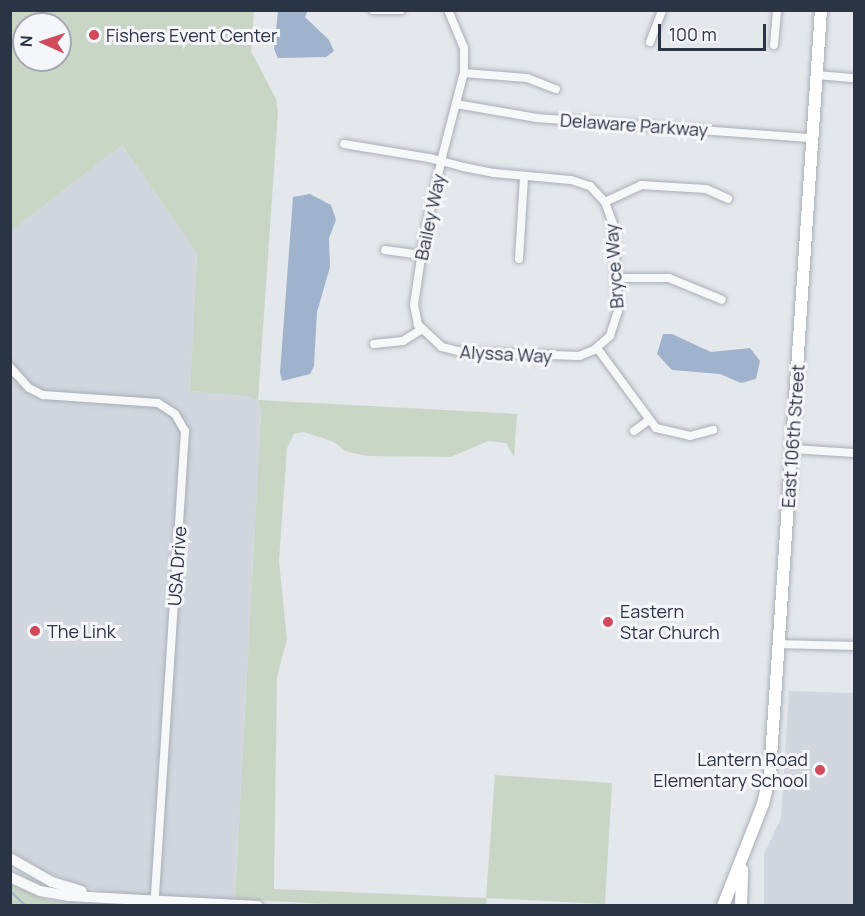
<!DOCTYPE html>
<style>
body{margin:0}
#map{position:relative;width:865px;height:916px;overflow:hidden;background:#e4e7ec;font-family:Manrope,sans-serif}
div>[style]{position:absolute}
.built>*{inset:0;background:#d2d6de}
.green>*{inset:0;background:#c9d6c5}
.water>*{inset:0;background:#9fb4cc}
.stream>*{height:2px;margin:-1px;padding:0 1px;transform-origin:1px;border-radius:1px;background:#9fb4cc}
.roads{filter:drop-shadow(0 0 2px #a9aeb7) drop-shadow(0 0 2px #a9aeb7)}
.minor>*{height:8px;margin:-4px;padding:0 4px;transform-origin:4px;border-radius:4px;background:#f7f8fa}
.tertiary>*{height:10px;margin:-5px;padding:0 5px;transform-origin:5px;border-radius:5px;background:#f7f8fa}
.secondary>*{height:12px;margin:-6px;padding:0 6px;transform-origin:6px;border-radius:6px;background:#fff}
.dots>*{width:16px;height:16px;translate:-50% -50%;box-sizing:border-box;border:3px solid #f4f6f9;border-radius:50%}
span{translate:-50% -50%;white-space:nowrap;text-align:center;line-height:1.15;-webkit-text-stroke:6px #f4f6f9;paint-order:stroke}
.poi-label{font-size:18px;color:#2b3445}
.left{translate:0 -50%;text-align:left}
.right{translate:-100% -50%;text-align:right}
.street-label{font-size:18px;color:#2b3445}
.frame{position:absolute;inset:0;border:12px solid #2b3445;pointer-events:none}
.north{position:absolute;left:12px;top:12px;width:60px;height:60px;box-sizing:border-box;background:#f4f6f9;border:2px solid #a4a8b1;border-radius:50%;rotate:273deg;font-size:16px;font-weight:700;line-height:24px;text-align:center;color:#2b3445}
.north::after{content:'';display:block;margin:auto;width:21px;height:27px;background:#d1495b;clip-path:polygon(50% 0,100% 100%,50% 72%,0 100%)}
.scale{position:absolute;left:658px;top:24px;width:108px;height:27px;box-sizing:border-box;border:3px solid #2b3445;border-top:0;padding-left:8px;font-size:18px;line-height:21px;white-space:nowrap;color:#2b3445;-webkit-text-stroke:4px #f4f6f9;paint-order:stroke}
</style>
<div id="map">
<div class="built">
<div style="clip-path:polygon(122px 145px,197px 253px,190px 391px,248px 395px,258px 400px,261px 411px,235px 899px,121px 895px,93px 889px,45px 872px,11px 851px,11px 231px)"></div>
<div style="clip-path:polygon(789px 691px,854px 693px,854px 905px,764px 905px,764px 854px,781px 818px)"></div>
</div>
<div class="green">
<div style="clip-path:polygon(evenodd,11px 10px,254px 11px,251px 51px,276px 99px,278px 112px,258px 400px,517px 414px,514px 457px,506px 443px,488px 441px,451px 457px,367px 456px,345px 451px,334px 442px,304px 432px,294px 434px,287px 448px,279px 561px,287px 639px,277px 677px,274px 889px,486px 898px,495px 775px,612px 783px,605px 904px,487px 898px,486px 905px,364px 906px,235px 899px,261px 411px,258px 400px,248px 396px,190px 391px,197px 253px,122px 145px,11px 231px,11px 10px,24px 24px,60px 24px,60px 60px,24px 60px,24px 24px)"></div>
<div style="clip-path:polygon(10px 884px,50px 901px,149px 905px,11px 905px)"></div>
</div>
<div class="water">
<div style="clip-path:polygon(308px 10px,305px 17px,329px 40px,334px 51px,326px 57px,278px 58px,274px 49px,278px 11px)"></div>
<div style="clip-path:polygon(310px 194px,331px 205px,336px 220px,329px 238px,330px 267px,317px 312px,314px 366px,310px 374px,282px 381px,280px 373px,293px 197px)"></div>
<div style="clip-path:polygon(663px 334px,672px 334px,711px 352px,750px 348px,760px 361px,756px 379px,741px 383px,720px 374px,672px 370px,657px 354px)"></div>
</div>
<div class="stream">
<div style="left:10px;top:891px;width:22px;rotate:43deg"></div>
</div>
<div class="roads">
<div class="minor">
<div style="left:373px;top:10px;width:28px"></div>
<div style="left:650px;top:42px;width:34px;rotate:-69deg"></div>
<div style="left:774px;top:45px;width:35px;rotate:-85deg"></div>
<div style="left:464px;top:73px;width:63px;rotate:4.5deg"></div>
<div style="left:527px;top:78px;width:31px;rotate:21deg"></div>
<div style="left:817px;top:75px;width:37px;rotate:5deg"></div>
<div style="left:456px;top:104px;width:82px;rotate:9.8deg"></div>
<div style="left:537px;top:118px;width:276px;rotate:4.2deg"></div>
<div style="left:344px;top:144px;width:86px;rotate:9.4deg"></div>
<div style="left:429px;top:158px;width:12px;rotate:14deg"></div>
<div style="left:441px;top:161px;width:23px;rotate:15deg"></div>
<div style="left:463px;top:167px;width:32px;rotate:11deg"></div>
<div style="left:494px;top:173px;width:77px;rotate:5.2deg"></div>
<div style="left:571px;top:180px;width:20px;rotate:18deg"></div>
<div style="left:590px;top:186px;width:22px;rotate:47deg"></div>
<div style="left:605px;top:202px;width:23px;rotate:70deg"></div>
<div style="left:613px;top:224px;width:87px;rotate:86.7deg"></div>
<div style="left:618px;top:311px;width:26px;rotate:108deg"></div>
<div style="left:610px;top:336px;width:21px;rotate:139deg"></div>
<div style="left:594px;top:350px;width:16px;rotate:158deg"></div>
<div style="left:579px;top:356px;width:117px;rotate:-178deg"></div>
<div style="left:462px;top:352px;width:21px;rotate:-166deg"></div>
<div style="left:442px;top:347px;width:33px;rotate:-137deg"></div>
<div style="left:418px;top:325px;width:20px;rotate:-101deg"></div>
<div style="left:414px;top:305px;width:69px;rotate:-81.6deg"></div>
<div style="left:424px;top:237px;width:41px;rotate:-77.3deg"></div>
<div style="left:433px;top:197px;width:37px;rotate:-77deg"></div>
<div style="left:441px;top:161px;width:84px;rotate:-75.5deg"></div>
<div style="left:462px;top:80px;width:7px;rotate:-74deg"></div>
<div style="left:464px;top:73px;width:25px;rotate:-90deg"></div>
<div style="left:464px;top:48px;width:41px;rotate:-112.8deg"></div>
<div style="left:605px;top:202px;width:40px;rotate:-25deg"></div>
<div style="left:641px;top:185px;width:65px;rotate:3.5deg"></div>
<div style="left:706px;top:189px;width:24px;rotate:24deg"></div>
<div style="left:385px;top:250px;width:36px;rotate:8deg"></div>
<div style="left:519px;top:259px;width:82px;rotate:-86.5deg"></div>
<div style="left:616px;top:278px;width:53px"></div>
<div style="left:669px;top:278px;width:57px;rotate:22.5deg"></div>
<div style="left:374px;top:344px;width:29px;rotate:-6deg"></div>
<div style="left:403px;top:341px;width:22px;rotate:-32deg"></div>
<div style="left:597px;top:348px;width:99px;rotate:53.6deg"></div>
<div style="left:656px;top:428px;width:35px;rotate:13deg"></div>
<div style="left:690px;top:436px;width:24px;rotate:-15deg"></div>
<div style="left:10px;top:367px;width:28px;rotate:48deg"></div>
<div style="left:29px;top:388px;width:16px;rotate:27deg"></div>
<div style="left:43px;top:395px;width:115px;rotate:4deg"></div>
<div style="left:158px;top:403px;width:20px;rotate:33deg"></div>
<div style="left:175px;top:414px;width:20px;rotate:60deg"></div>
<div style="left:185px;top:431px;width:470px;rotate:93.7deg"></div>
<div style="left:634px;top:431px;width:17px;rotate:-36deg"></div>
<div style="left:792px;top:449px;width:62px;rotate:3.7deg"></div>
<div style="left:778px;top:644px;width:76px;rotate:1.5deg"></div>
</div>
<div class="tertiary">
<div style="left:10px;top:858px;width:48px;rotate:29.7deg"></div>
<div style="left:52px;top:882px;width:31px;rotate:17deg"></div>
<div style="left:10px;top:877px;width:33px;rotate:25deg"></div>
<div style="left:40px;top:891px;width:29px;rotate:10deg"></div>
<div style="left:69px;top:896px;width:189px;rotate:3deg"></div>
</div>
<div class="secondary">
<div style="left:723px;top:906px;width:110px;rotate:-68.6deg"></div>
<div style="left:763px;top:804px;width:32px;rotate:-77deg"></div>
<div style="left:770px;top:773px;width:765px;rotate:-86.18deg"></div>
<div style="left:741px;top:906px;width:36px;rotate:-88deg"></div>
</div>
</div>
<div class="dots">
<div style="left:94px;top:35px;background:#d1495b"></div>
<div style="left:608px;top:622px;background:#d1495b"></div>
<div style="left:35px;top:631px;background:#d1495b"></div>
<div style="left:820px;top:770px;background:#d1495b"></div>
</div>
<div class="poi-label">
<span class="left" style="left:106px;top:35px">Fishers Event Center</span>
<span class="left" style="left:620px;top:622px">Eastern<br>Star Church</span>
<span class="left" style="left:47px;top:631px">The Link</span>
<span class="right" style="left:808px;top:770px">Lantern Road<br>Elementary School</span>
</div>
<div class="street-label">
<span style="left:634px;top:125px;rotate:4deg">Delaware Parkway</span>
<span style="left:430px;top:217px;rotate:-78deg">Bailey Way</span>
<span style="left:614px;top:266px;rotate:-94deg">Bryce Way</span>
<span style="left:506px;top:354px;rotate:3deg">Alyssa Way</span>
<span style="left:793px;top:436px;rotate:-86deg">East 106th Street</span>
<span style="left:177px;top:566px;rotate:-86deg">USA Drive</span>
</div>
<div class="frame"></div>
<div class="north">N</div>
<div class="scale">100 m</div>
</div>
